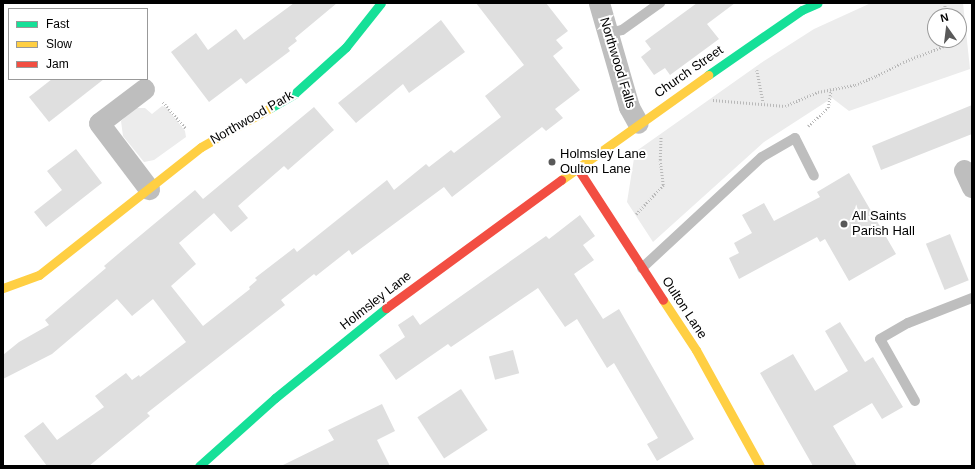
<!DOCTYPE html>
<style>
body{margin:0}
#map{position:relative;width:975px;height:469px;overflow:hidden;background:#fff;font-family:Helvetica,sans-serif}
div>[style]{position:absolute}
.green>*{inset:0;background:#ececec}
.building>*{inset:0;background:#dfdfdf;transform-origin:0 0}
.path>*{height:2.5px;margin-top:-1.25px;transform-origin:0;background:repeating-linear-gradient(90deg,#b9b9b9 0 1px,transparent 0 3px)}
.lane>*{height:10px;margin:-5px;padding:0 5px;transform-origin:5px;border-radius:5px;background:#bebebe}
.street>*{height:21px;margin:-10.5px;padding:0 10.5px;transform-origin:10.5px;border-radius:10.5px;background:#bebebe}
.fast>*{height:9px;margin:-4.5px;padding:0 4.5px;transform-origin:4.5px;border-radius:4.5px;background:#16e098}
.slow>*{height:9px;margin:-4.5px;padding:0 4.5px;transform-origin:4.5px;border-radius:4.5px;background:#ffcf43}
.jam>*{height:9px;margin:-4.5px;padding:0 4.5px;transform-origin:4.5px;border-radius:4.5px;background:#f24e42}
.dots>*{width:11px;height:11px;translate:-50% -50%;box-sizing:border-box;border:2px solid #fff;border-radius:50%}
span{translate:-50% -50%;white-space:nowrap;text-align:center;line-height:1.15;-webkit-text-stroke:4px #fff;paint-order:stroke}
.street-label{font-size:13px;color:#000}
.poi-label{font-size:13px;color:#000}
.left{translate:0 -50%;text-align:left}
.frame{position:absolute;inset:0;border:4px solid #000;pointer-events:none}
.legend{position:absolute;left:8px;top:8px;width:140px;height:72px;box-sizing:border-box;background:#fff;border:1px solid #999;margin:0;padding:5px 7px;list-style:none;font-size:12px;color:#000}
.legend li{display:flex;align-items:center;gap:8px;height:20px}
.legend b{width:20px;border:1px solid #999}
.north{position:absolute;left:927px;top:8px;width:40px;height:40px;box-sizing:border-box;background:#fff;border:1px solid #999;border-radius:50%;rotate:346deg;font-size:11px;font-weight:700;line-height:16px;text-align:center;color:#000}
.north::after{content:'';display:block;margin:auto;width:14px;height:18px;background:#595959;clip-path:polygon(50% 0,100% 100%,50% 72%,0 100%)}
</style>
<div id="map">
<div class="green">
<div style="clip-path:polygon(evenodd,871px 3px,963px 3px,970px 69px,849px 111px,832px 98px,764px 142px,653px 242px,627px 202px,635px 152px,761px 63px,814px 29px,871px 3px,935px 16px,959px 16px,959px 40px,935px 40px,935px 16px)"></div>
<div style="clip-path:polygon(162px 106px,166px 107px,185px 131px,186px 137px,154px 160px,144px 162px,123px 136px,121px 121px,136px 108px,145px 108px,152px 114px)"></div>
</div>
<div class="building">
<div style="clip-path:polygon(294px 3px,337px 3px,295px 38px,297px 41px,288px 48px,290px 51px,246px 84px,241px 78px,209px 102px,171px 52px,196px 33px,208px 50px,236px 29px,244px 40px)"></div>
<div style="clip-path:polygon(476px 3px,546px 3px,568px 31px,556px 40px,563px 48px,553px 56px,580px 90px,555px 109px,563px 118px,546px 131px,542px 127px,452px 197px,444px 187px,352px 255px,349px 250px,316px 276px,314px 274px,281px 300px,285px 305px,147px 413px,150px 416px,89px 466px,47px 466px,24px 436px,43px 422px,57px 440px,104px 407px,95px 396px,126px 373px,132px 380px,139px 375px,140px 377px,186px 342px,153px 299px,132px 316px,117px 299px,52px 354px,3px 379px,3px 355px,19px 342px,49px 325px,45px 320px,106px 268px,104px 266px,124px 249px,195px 190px,203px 199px,314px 107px,334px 130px,288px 170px,284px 166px,238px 206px,248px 218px,231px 232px,214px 213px,179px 243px,196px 264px,171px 286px,203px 326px,250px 289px,249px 287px,257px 280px,255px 278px,294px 248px,297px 252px,387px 180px,394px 190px,426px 164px,429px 167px,451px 150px,454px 153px,501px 117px,485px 96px,524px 65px)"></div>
<div style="clip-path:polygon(697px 3px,735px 3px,707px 24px,719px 39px,670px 75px,665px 68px,654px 75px,641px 57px,651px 49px,645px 41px)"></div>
<div style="clip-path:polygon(441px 20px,465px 52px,409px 93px,403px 84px,356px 123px,338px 103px)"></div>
<div style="clip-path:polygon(52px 79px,104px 79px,49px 122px,29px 97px)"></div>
<div style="clip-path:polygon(972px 105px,972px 134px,881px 170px,872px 146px)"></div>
<div style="clip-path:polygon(76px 149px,102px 183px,46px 227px,34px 212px,62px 190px,47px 171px)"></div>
<div style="clip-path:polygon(849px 173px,896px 254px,849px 281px,825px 239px,820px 242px,817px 237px,739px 279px,729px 258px,739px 253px,734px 243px,752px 233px,742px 215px,764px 203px,774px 221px,820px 197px,817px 192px)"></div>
<div style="clip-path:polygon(580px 215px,595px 236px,583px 245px,594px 260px,574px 274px,603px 319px,619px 309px,694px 439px,657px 461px,647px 444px,658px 438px,614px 363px,607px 368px,577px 319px,565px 327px,538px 288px,451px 347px,448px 344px,396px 380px,379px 355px,405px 337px,398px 325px,413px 315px,420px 325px,546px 236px,549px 239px)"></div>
<div style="left:950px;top:234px;width:50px;height:26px;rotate:68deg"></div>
<div style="clip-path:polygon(840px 322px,865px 362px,873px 357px,903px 407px,882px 419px,872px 403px,833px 426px,857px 466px,813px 466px,760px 373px,793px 354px,815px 391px,848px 371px,825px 331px)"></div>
<div style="left:513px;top:350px;width:24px;height:25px;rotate:75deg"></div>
<div style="left:461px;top:389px;width:49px;height:52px;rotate:57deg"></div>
<div style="clip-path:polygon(382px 404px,395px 431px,377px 440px,390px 466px,281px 466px,334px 440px,328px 430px)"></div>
</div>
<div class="path">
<div style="left:945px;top:3px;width:13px;rotate:86deg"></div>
<div style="left:757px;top:70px;width:33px;rotate:79deg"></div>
<div style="left:713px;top:100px;width:72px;rotate:4.8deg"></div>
<div style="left:785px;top:106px;width:36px;rotate:-23deg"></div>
<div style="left:818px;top:92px;width:38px;rotate:-11deg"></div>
<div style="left:855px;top:85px;width:23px;rotate:-23deg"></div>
<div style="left:876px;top:76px;width:30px;rotate:-27deg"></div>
<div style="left:903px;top:62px;width:42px;rotate:-21deg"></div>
<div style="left:942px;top:47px;width:9px;rotate:-49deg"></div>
<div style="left:163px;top:102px;width:35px;rotate:49deg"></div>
<div style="left:808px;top:126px;width:27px;rotate:-42deg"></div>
<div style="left:828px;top:108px;width:18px;rotate:-81deg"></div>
<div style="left:636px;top:214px;width:40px;rotate:-47deg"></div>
<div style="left:663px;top:185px;width:25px;rotate:-97deg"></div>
<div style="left:660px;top:160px;width:23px;rotate:-88deg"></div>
</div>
<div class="lane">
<div style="left:608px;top:33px;width:14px;rotate:-12deg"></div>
<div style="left:622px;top:30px;width:47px;rotate:-35.4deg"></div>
<div style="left:642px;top:268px;width:163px;rotate:-42.8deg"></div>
<div style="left:762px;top:157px;width:38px;rotate:-30deg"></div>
<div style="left:795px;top:138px;width:42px;rotate:63.4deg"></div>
<div style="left:915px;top:401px;width:71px;rotate:-119.4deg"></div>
<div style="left:880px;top:339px;width:32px;rotate:-30deg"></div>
<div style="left:908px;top:323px;width:69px;rotate:-21.3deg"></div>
</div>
<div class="street">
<div style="left:599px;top:3px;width:108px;rotate:73.9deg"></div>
<div style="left:629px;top:107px;width:18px;rotate:61deg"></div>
<div style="left:144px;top:89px;width:56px;rotate:142.9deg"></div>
<div style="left:99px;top:123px;width:83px;rotate:52.9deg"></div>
<div style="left:964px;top:170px;width:19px;rotate:65deg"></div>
</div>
<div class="fast">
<div style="left:708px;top:75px;width:114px;rotate:-34.7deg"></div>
<div style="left:802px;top:10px;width:17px;rotate:-24deg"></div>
<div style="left:270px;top:108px;width:28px;rotate:-30deg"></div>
<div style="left:294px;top:94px;width:70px;rotate:-42.1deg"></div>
<div style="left:346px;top:47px;width:56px;rotate:-51.5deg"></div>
<div style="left:199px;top:466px;width:102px;rotate:-41.8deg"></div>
<div style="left:275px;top:398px;width:143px;rotate:-39deg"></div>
</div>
<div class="slow">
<div style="left:561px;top:180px;width:181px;rotate:-35.5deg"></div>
<div style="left:3px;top:288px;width:38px;rotate:-20deg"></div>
<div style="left:39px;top:275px;width:206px;rotate:-38.3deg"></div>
<div style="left:201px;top:147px;width:79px;rotate:-29.5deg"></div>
<div style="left:663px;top:300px;width:60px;rotate:56.6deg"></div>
<div style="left:696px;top:350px;width:132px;rotate:61.1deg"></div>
</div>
<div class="jam">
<div style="left:578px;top:169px;width:156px;rotate:57deg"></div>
<div style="left:386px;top:308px;width:217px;rotate:-36.2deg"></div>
</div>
<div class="dots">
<div style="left:552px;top:162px;background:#595959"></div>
<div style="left:844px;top:224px;background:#595959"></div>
</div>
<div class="street-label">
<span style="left:617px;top:63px;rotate:73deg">Northwood Falls</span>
<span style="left:689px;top:72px;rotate:-35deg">Church Street</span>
<span style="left:252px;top:118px;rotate:-30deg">Northwood Park</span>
<span style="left:376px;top:301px;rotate:-38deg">Holmsley Lane</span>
<span style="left:684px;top:308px;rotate:57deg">Oulton Lane</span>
</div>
<div class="poi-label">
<span class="left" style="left:560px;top:162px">Holmsley Lane<br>Oulton Lane</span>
<span class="left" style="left:852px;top:224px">All Saints<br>Parish Hall</span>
</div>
<div class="frame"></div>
<ul class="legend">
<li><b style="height:5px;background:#16e098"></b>Fast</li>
<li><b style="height:5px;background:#ffcf43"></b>Slow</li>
<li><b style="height:5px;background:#f24e42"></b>Jam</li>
</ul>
<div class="north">N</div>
</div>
